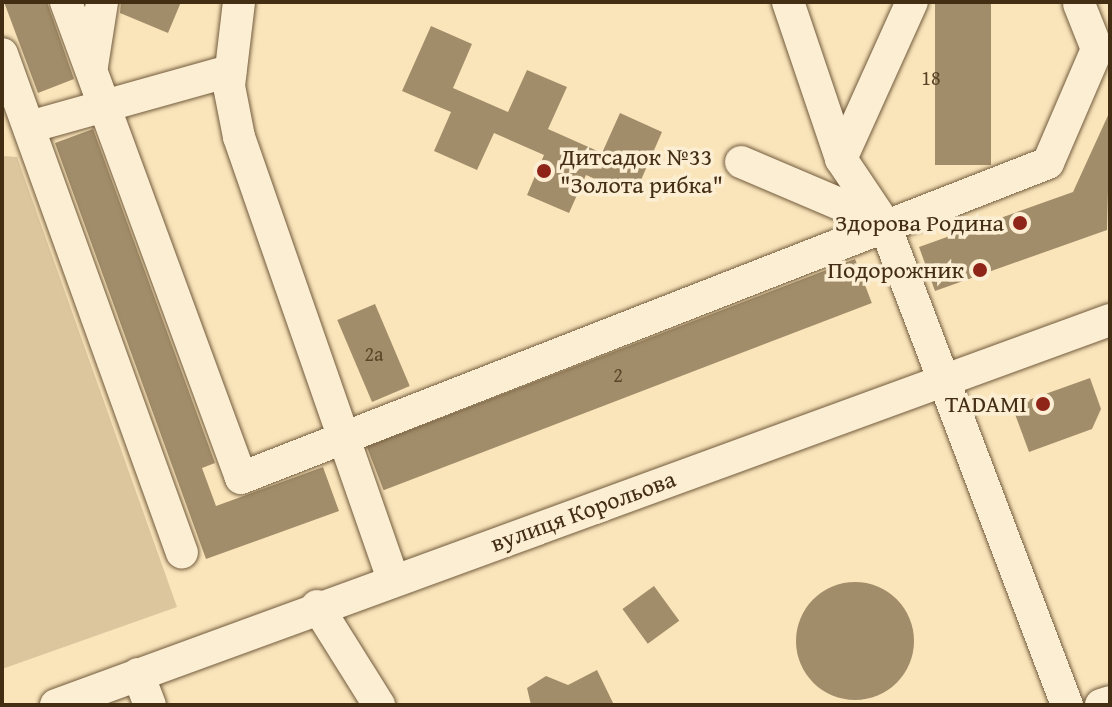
<!DOCTYPE html>
<meta charset="utf-8">
<style>
body{margin:0}
#map{position:relative;width:1112px;height:707px;overflow:hidden;background:#fae5bb;font-family:"Gentium Book Plus",serif}
div>[style]{position:absolute}
.green>*{inset:0;background:#dbc69e}
.building>*{inset:0;background:#a28d6a;transform-origin:0 0}
.round{border-radius:50%}
.roads{filter:drop-shadow(0 0 2px #715b3d) drop-shadow(0 0 2px #715b3d)}
.minor>*{height:32px;margin:-16px;padding:0 16px;transform-origin:16px;border-radius:16px;background:#fceed3}
.dots>*{width:22px;height:22px;translate:-50% -50%;box-sizing:border-box;border:4px solid #fceed3;border-radius:50%}
span{translate:-50% -50%;white-space:nowrap;text-align:center;line-height:1.15;-webkit-text-stroke:7px #fceed3;paint-order:stroke}
.number-label{font-size:20px;color:#5b4529}
.number-label span{-webkit-text-stroke-width:0}
.poi-label{font-size:24px;color:#432d13}
.left{translate:0 -50%;text-align:left}
.right{translate:-100% -50%;text-align:right}
.street-label{font-size:24px;color:#432d13}
.frame{position:absolute;inset:0;border:4px solid #432d13;pointer-events:none}
</style>
<div id="map">
<div class="green">
<div style="clip-path:polygon(2px 156px,17px 157px,177px 607px,2px 669px)"></div>
</div>
<div class="building">
<div style="clip-path:polygon(4px 2px,47px 2px,74px 79px,38px 93px)"></div>
<div style="clip-path:polygon(121px 2px,181px 2px,168px 33px,120px 13px)"></div>
<div style="left:935px;top:2px;width:56px;height:163px"></div>
<div style="clip-path:polygon(431px 26px,472px 44px,453px 88px,508px 112px,527px 70px,567px 87px,548px 129px,602px 153px,620px 113px,662px 132px,634px 196px,586px 175px,569px 213px,527px 195px,544px 155px,494px 133px,477px 170px,434px 151px,451px 112px,402px 91px)"></div>
<div style="clip-path:polygon(1110px 111px,1107px 230px,935px 291px,919px 247px,1073px 192px)"></div>
<div style="clip-path:polygon(93px 129px,215px 463px,202px 468px,216px 506px,323px 467px,339px 511px,206px 559px,55px 143px)"></div>
<div style="left:855px;top:259px;width:47px;height:523px;rotate:69deg"></div>
<div style="left:375px;top:304px;width:89px;height:41px;rotate:67deg"></div>
<div style="clip-path:polygon(1090px 378px,1101px 409px,1092px 429px,1029px 452px,1012px 406px)"></div>
<div class="round" style="left:796px;top:582px;width:118px;height:118px"></div>
<div style="left:654px;top:586px;width:43px;height:39px;rotate:54deg"></div>
<div style="clip-path:polygon(597px 670px,614px 705px,531px 705px,527px 688px,546px 676px,568px 685px)"></div>
</div>
<div class="roads">
<div class="minor">
<div style="left:66px;top:2px;width:507px;rotate:69.81deg"></div>
<div style="left:241px;top:478px;width:866px;rotate:-21.32deg"></div>
<div style="left:1048px;top:163px;width:124px;rotate:-66.7deg"></div>
<div style="left:1097px;top:49px;width:48px;rotate:-111.8deg"></div>
<div style="left:239px;top:2px;width:85px;rotate:96.8deg"></div>
<div style="left:229px;top:86px;width:52px;rotate:78.9deg"></div>
<div style="left:239px;top:137px;width:469px;rotate:70.8deg"></div>
<div style="left:788px;top:2px;width:166px;rotate:71.3deg"></div>
<div style="left:841px;top:159px;width:77px;rotate:56.1deg"></div>
<div style="left:884px;top:223px;width:516px;rotate:69.21deg"></div>
<div style="left:2px;top:54px;width:530px;rotate:70.16deg"></div>
<div style="left:92px;top:66px;width:65px;rotate:-81.1deg"></div>
<div style="left:29px;top:127px;width:209px;rotate:-15.6deg"></div>
<div style="left:841px;top:159px;width:172px;rotate:-65.7deg"></div>
<div style="left:741px;top:162px;width:155px;rotate:23.1deg"></div>
<div style="left:317px;top:606px;width:117px;rotate:57.9deg"></div>
<div style="left:138px;top:674px;width:33px;rotate:69deg"></div>
<div style="left:56px;top:705px;width:1122px;rotate:-20.07deg"></div>
<div style="left:1101px;top:705px;width:9px;rotate:-18deg"></div>
</div>
</div>
<div class="dots">
<div style="left:544px;top:171px;background:#8f2418"></div>
<div style="left:1020px;top:223px;background:#8f2418"></div>
<div style="left:980px;top:270px;background:#8f2418"></div>
<div style="left:1043px;top:404px;background:#8f2418"></div>
</div>
<div class="number-label">
<span style="left:931px;top:77px">18</span>
<span style="left:374px;top:353px">2а</span>
<span style="left:618px;top:374px">2</span>
</div>
<div class="poi-label">
<span class="left" style="left:560px;top:171px">Дитсадок №33<br>"Золота рибка"</span>
<span class="right" style="left:1004px;top:223px">Здорова Родина</span>
<span class="right" style="left:964px;top:270px">Подорожник</span>
<span class="right" style="left:1027px;top:404px">TADAMI</span>
</div>
<div class="street-label">
<span style="left:583px;top:511px;rotate:-20deg">вулиця Корольова</span>
</div>
<div class="frame"></div>
</div>
